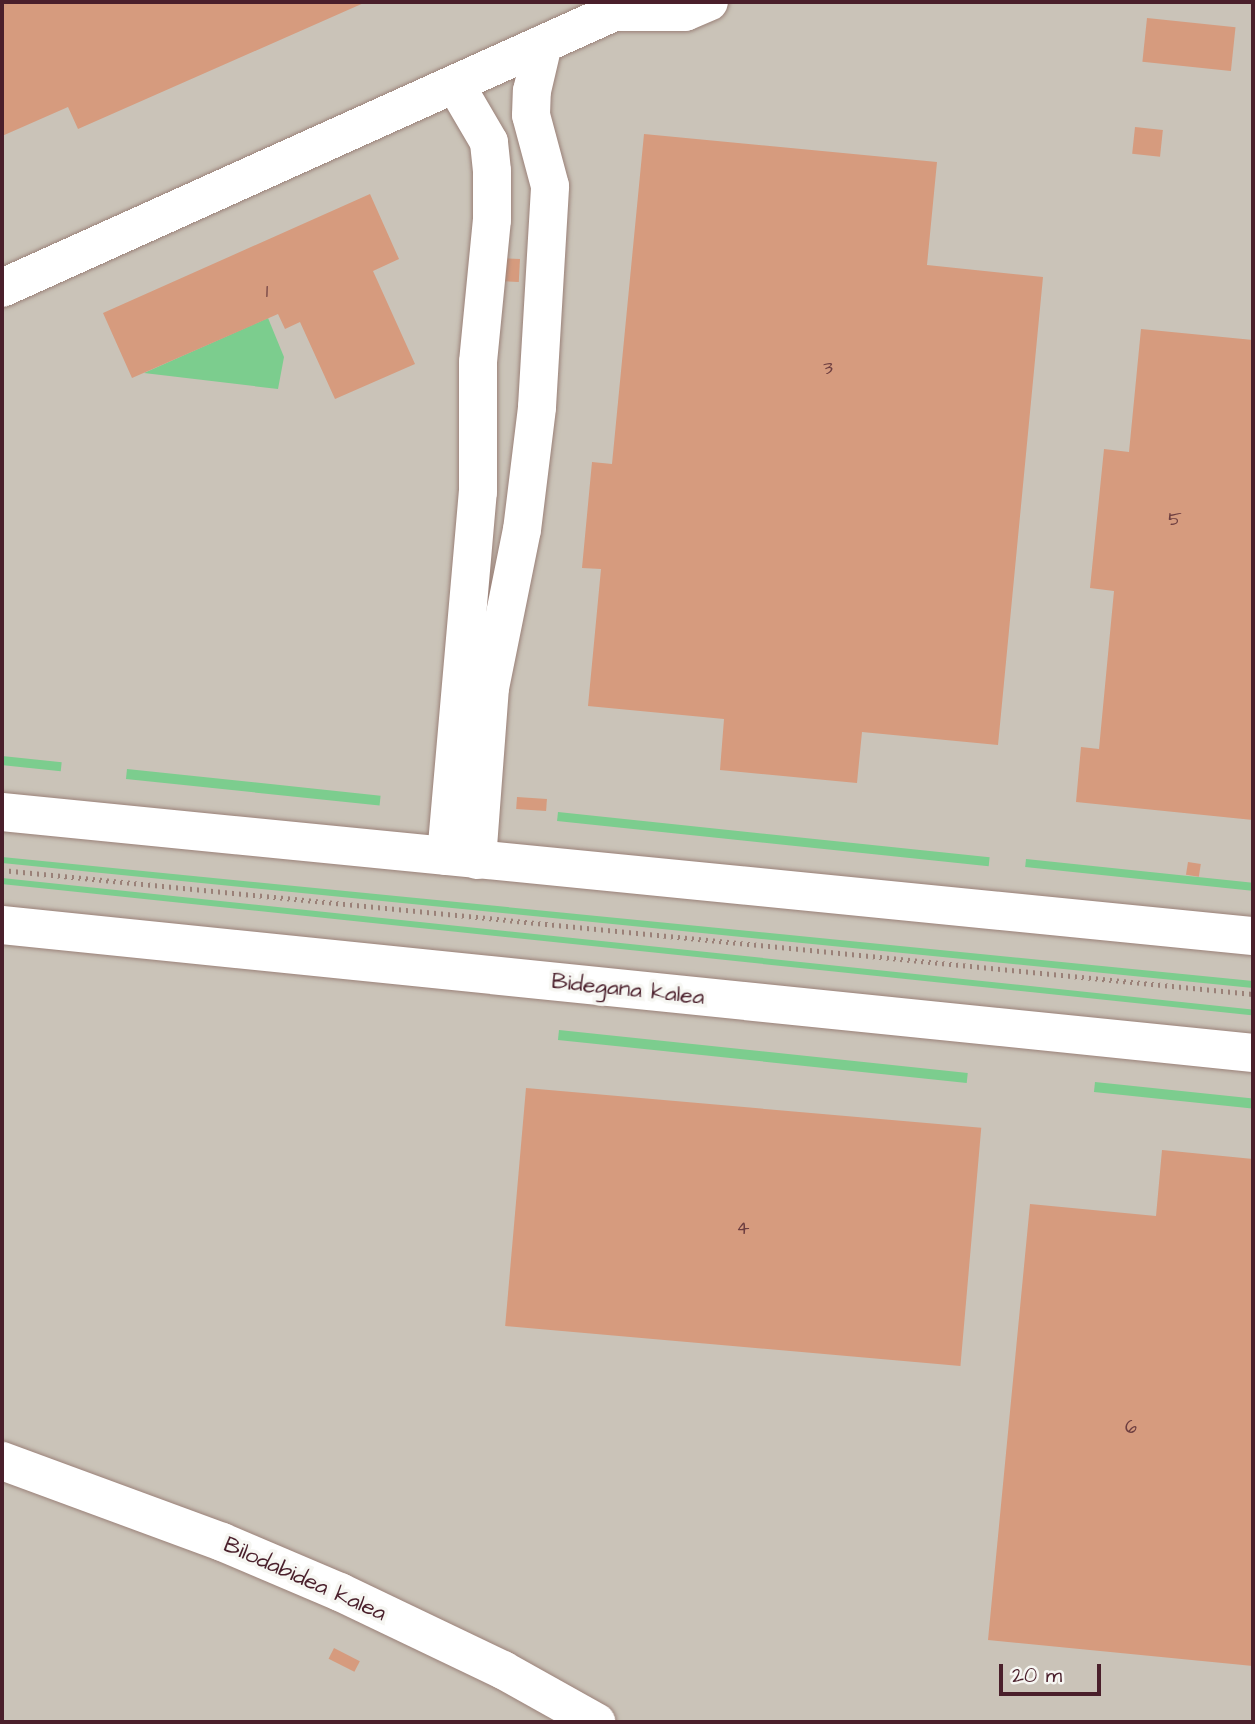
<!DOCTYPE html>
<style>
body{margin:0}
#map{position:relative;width:1255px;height:1724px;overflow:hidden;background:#ebe3c4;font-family:"Architects Daughter",sans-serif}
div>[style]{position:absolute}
.industrial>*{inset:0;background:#cac3b8;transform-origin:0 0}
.green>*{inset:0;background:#7ccd8e;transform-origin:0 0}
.building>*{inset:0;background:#d69b7e;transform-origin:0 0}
.path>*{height:4.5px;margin-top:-2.25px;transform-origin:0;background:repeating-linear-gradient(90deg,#9a8178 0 2px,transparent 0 7px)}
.roads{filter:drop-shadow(0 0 2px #9a8178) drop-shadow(0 0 2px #9a8178)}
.minor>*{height:38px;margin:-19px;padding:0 19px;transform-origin:19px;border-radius:19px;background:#fff}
span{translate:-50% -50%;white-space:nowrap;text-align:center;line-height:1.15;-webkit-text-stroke:7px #f6f6f2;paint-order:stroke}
.number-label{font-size:19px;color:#6d3e40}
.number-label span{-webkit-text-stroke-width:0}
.street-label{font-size:23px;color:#4a1f2b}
.frame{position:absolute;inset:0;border:4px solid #4a1f2b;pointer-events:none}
.scale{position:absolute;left:999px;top:1664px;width:102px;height:32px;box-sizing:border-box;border:4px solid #4a1f2b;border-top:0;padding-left:9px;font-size:21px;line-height:24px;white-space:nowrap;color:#4a1f2b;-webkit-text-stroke:5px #f6f6f2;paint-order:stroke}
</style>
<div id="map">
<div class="industrial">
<div style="left:2px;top:2px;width:1251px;height:1720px"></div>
</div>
<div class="green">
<div style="clip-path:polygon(268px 318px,284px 357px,278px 389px,144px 373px)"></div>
<div style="left:2px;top:756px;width:60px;height:9px;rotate:6deg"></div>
<div style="left:127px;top:769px;width:255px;height:10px;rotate:6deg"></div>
<div style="left:558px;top:812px;width:434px;height:9px;rotate:6deg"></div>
<div style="clip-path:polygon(2px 857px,1253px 981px,1253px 988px,2px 863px)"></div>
<div style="left:1026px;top:859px;width:228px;height:8px;rotate:6deg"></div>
<div style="left:2px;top:878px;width:1257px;height:6px;rotate:6deg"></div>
<div style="left:559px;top:1030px;width:411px;height:10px;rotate:6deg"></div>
<div style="left:1095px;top:1082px;width:159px;height:10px;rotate:6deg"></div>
</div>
<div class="building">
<div style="clip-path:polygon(2px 2px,366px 2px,78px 129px,68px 107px,2px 136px)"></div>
<div style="left:1147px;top:18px;width:89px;height:44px;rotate:6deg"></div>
<div style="left:1135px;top:127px;width:28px;height:27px;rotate:6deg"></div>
<div style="clip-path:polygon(644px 134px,937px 162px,927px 265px,1043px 277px,998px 745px,862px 732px,857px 783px,720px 770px,724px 719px,588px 706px,601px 569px,582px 568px,592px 462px,612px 464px)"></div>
<div style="clip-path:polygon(370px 194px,399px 259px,373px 271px,415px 364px,335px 399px,300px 322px,285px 329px,278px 314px,132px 378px,103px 313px)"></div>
<div style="left:500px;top:258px;width:20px;height:23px;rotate:3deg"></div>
<div style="clip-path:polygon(1141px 329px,1253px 340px,1253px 820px,1076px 802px,1081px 747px,1099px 749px,1114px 591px,1090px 588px,1104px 449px,1129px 452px)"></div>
<div style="left:517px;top:797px;width:30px;height:12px;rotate:4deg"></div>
<div style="left:1188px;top:862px;width:13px;height:13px;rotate:9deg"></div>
<div style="left:526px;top:1088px;width:457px;height:239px;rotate:5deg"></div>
<div style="clip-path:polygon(1162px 1150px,1253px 1159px,1253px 1666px,988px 1640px,1030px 1204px,1156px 1216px)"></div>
<div style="left:334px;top:1648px;width:29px;height:12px;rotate:27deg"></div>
</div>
<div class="path">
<div style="left:2px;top:870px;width:1257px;rotate:5.66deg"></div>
</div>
<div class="roads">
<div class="minor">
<div style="left:2px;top:288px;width:671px;rotate:-24.27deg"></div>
<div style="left:614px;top:12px;width:71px"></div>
<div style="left:685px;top:12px;width:26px;rotate:-23deg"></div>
<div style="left:2px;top:812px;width:1257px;rotate:5.66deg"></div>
<div style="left:446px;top:856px;width:365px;rotate:-85deg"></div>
<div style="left:478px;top:492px;width:130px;rotate:-90deg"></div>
<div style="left:478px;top:362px;width:143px;rotate:-84.4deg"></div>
<div style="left:492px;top:220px;width:49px;rotate:-90deg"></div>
<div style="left:492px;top:171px;width:29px;rotate:-96deg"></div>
<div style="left:489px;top:142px;width:67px;rotate:-120.4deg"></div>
<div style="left:477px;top:860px;width:172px;rotate:-85.7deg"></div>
<div style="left:490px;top:688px;width:161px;rotate:-78.6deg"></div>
<div style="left:522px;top:530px;width:124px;rotate:-83deg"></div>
<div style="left:537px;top:407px;width:221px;rotate:-86.6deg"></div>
<div style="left:550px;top:186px;width:73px;rotate:-105deg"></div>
<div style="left:531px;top:115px;width:24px;rotate:-88deg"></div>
<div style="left:532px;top:91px;width:48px;rotate:-76.8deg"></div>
<div style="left:2px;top:925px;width:1258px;rotate:5.84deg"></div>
<div style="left:2px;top:1461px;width:234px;rotate:20.2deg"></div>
<div style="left:222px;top:1542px;width:128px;rotate:23deg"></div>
<div style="left:340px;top:1592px;width:181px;rotate:25.6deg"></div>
<div style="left:503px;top:1670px;width:107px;rotate:29.2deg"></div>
</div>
</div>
<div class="number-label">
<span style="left:267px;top:292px">1</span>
<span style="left:828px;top:369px">3</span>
<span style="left:1175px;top:520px">5</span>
<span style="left:743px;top:1229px">4</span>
<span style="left:1131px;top:1428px">6</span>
</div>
<div class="street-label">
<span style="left:628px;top:989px;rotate:6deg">Bidegana kalea</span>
<span style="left:305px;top:1579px;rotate:24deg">Bilodabidea kalea</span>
</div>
<div class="frame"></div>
<div class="scale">20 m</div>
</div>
